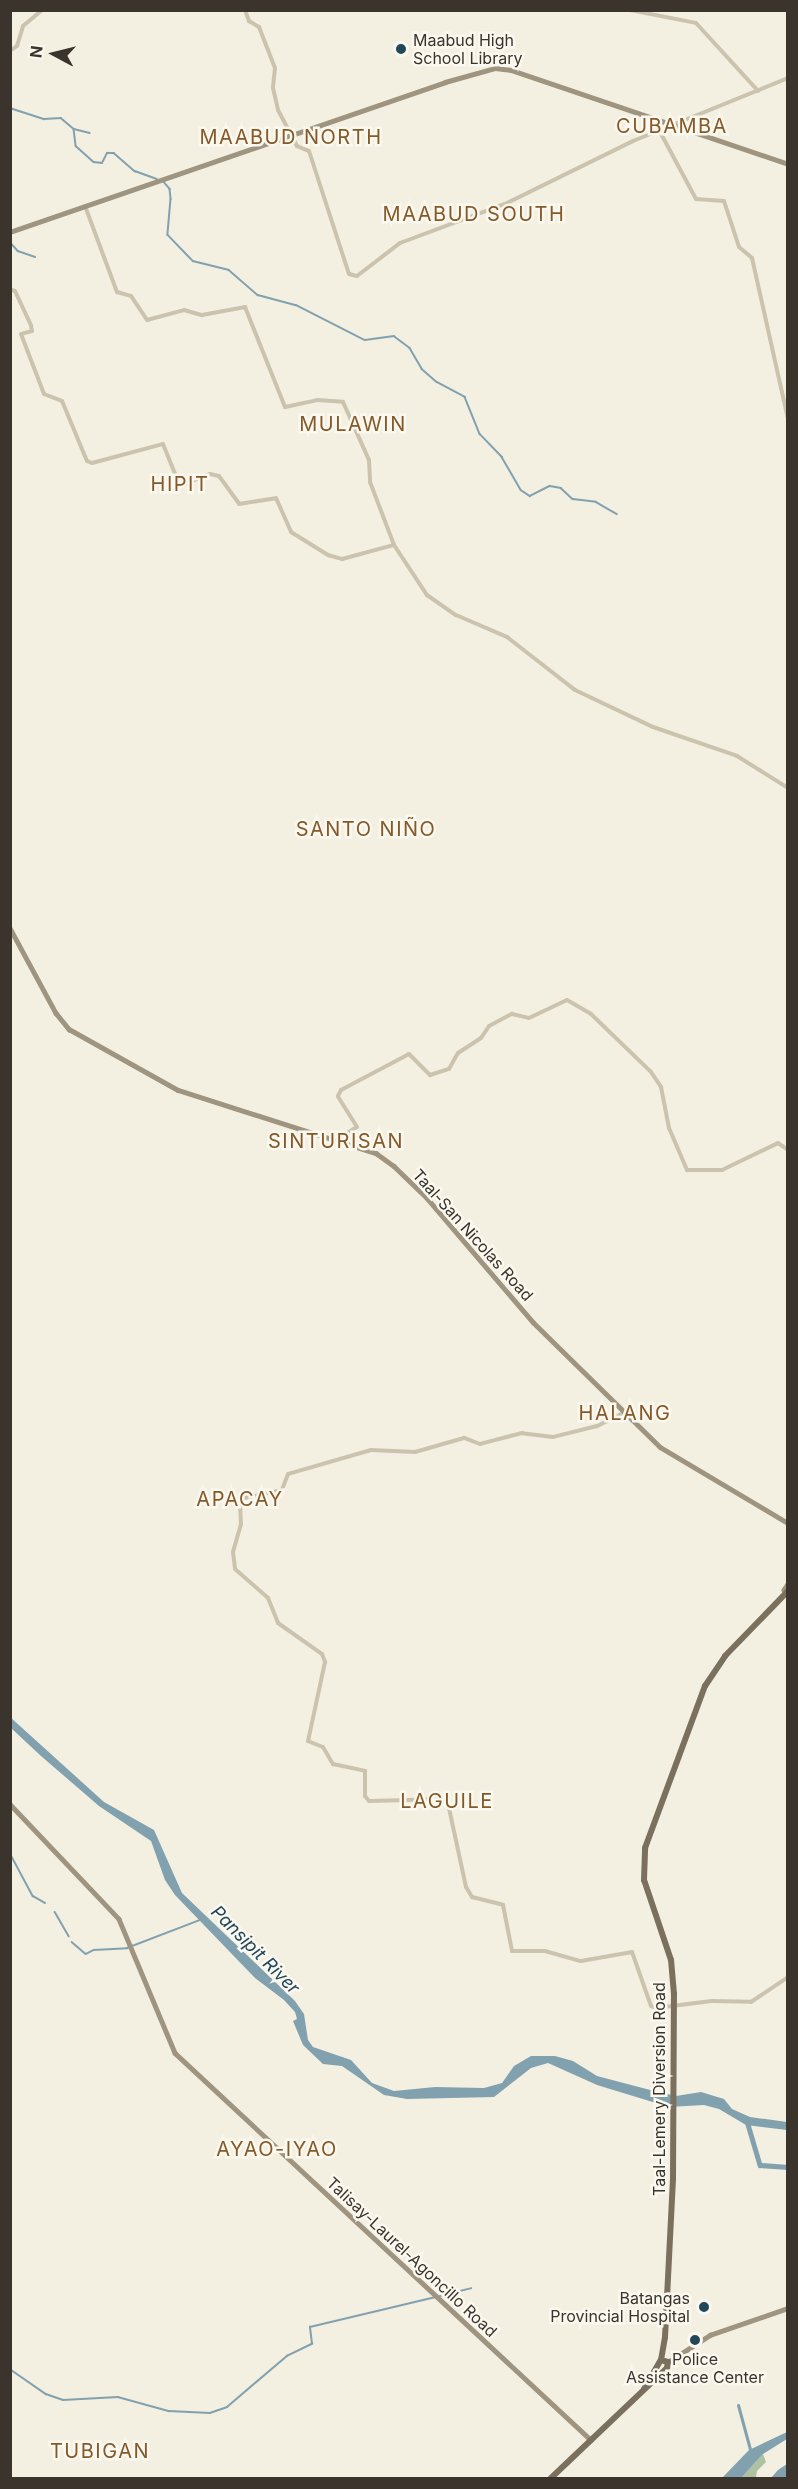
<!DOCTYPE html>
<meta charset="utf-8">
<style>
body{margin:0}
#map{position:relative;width:798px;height:2489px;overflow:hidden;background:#f3f0e2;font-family:Inter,sans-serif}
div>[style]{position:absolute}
.green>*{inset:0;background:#aec2a2}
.water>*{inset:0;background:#82a1af}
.stream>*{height:1.5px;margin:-0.75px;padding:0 0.75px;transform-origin:0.75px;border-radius:0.75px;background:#82a1af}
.canal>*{height:3px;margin:-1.5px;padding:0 1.5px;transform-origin:1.5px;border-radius:1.5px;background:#82a1af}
.river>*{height:4.5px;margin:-2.25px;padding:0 2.25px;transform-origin:2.25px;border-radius:2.25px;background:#82a1af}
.tertiary>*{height:4px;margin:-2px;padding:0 2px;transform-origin:2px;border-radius:2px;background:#cbc3ae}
.secondary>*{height:4.5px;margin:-2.25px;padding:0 2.25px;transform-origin:2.25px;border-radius:2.25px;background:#9f947f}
.primary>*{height:6px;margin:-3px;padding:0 3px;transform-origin:3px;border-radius:3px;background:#7b705e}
.dots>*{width:16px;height:16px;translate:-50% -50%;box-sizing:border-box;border:3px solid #faf8ef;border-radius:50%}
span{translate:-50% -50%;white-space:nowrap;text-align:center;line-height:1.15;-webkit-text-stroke:5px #faf8ef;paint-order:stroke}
.poi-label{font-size:16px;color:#3a342c}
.left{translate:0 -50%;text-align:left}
.right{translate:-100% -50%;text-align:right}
.street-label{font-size:16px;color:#3a342c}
.water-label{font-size:18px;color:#22475b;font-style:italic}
.quarter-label{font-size:20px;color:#865928;letter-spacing:1.5px}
.frame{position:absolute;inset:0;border:12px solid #3a342c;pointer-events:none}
.north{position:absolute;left:24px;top:24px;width:60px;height:60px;-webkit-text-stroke:4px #faf8ef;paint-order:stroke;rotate:277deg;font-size:16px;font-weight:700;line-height:24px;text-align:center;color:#3a342c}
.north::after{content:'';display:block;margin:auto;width:21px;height:27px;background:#3a342c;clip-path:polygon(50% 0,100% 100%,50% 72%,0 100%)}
</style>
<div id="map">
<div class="green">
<div style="clip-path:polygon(763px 2454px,766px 2462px,757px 2471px,756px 2478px,741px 2478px)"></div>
</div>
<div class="water">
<div style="clip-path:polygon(10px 1717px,104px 1802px,154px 1830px,182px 1893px,295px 2001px,304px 2014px,308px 2040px,313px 2047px,351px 2060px,372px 2083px,394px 2091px,435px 2087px,484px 2088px,502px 2083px,514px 2066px,531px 2056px,555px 2056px,573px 2061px,597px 2076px,654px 2091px,676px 2096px,701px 2092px,724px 2099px,732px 2109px,750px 2117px,787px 2122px,787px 2130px,746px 2125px,719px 2109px,704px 2105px,669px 2107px,597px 2085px,548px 2063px,531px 2068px,494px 2097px,407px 2099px,384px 2095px,342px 2066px,323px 2064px,303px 2045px,293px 2021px,297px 2019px,295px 2012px,284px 2000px,255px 1978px,175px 1895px,165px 1880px,151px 1841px,99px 1806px,41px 1756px,11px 1728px)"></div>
<div style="clip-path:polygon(787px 2432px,787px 2439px,763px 2454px,741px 2478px,722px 2478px,749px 2450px)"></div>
<div style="clip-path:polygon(787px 2464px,787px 2478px,771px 2478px,778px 2470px)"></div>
</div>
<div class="stream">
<div style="left:10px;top:108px;width:36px;rotate:18deg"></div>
<div style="left:44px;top:119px;width:17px;rotate:-3deg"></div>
<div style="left:61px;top:118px;width:17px;rotate:40deg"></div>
<div style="left:74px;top:129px;width:17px;rotate:83deg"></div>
<div style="left:76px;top:146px;width:24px;rotate:42deg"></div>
<div style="left:94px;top:162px;width:8px;rotate:7deg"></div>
<div style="left:102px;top:163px;width:11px;rotate:-63deg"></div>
<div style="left:107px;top:153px;width:7px"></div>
<div style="left:114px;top:153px;width:28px;rotate:41deg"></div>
<div style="left:135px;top:171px;width:23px;rotate:20deg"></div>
<div style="left:74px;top:129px;width:16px;rotate:14deg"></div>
<div style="left:164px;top:182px;width:9px;rotate:49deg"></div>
<div style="left:170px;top:189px;width:10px;rotate:84deg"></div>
<div style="left:171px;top:199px;width:36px;rotate:95deg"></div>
<div style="left:168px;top:235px;width:36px;rotate:46deg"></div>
<div style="left:193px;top:261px;width:37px;rotate:14deg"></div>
<div style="left:229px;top:270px;width:38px;rotate:41deg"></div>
<div style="left:258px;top:295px;width:39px;rotate:15deg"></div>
<div style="left:296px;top:305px;width:77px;rotate:26.9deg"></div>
<div style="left:365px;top:340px;width:29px;rotate:-8deg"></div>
<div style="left:394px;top:336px;width:20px;rotate:37deg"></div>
<div style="left:410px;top:348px;width:24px;rotate:60deg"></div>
<div style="left:422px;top:369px;width:20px;rotate:41deg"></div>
<div style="left:437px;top:382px;width:32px;rotate:28deg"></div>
<div style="left:465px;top:397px;width:40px;rotate:68deg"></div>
<div style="left:480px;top:434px;width:32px;rotate:46deg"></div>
<div style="left:502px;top:457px;width:38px;rotate:60deg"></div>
<div style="left:521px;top:490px;width:11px;rotate:34deg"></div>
<div style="left:530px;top:496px;width:22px;rotate:-27deg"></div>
<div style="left:550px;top:486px;width:11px;rotate:10deg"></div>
<div style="left:561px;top:488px;width:16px;rotate:43deg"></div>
<div style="left:573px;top:499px;width:23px;rotate:7deg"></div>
<div style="left:596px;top:502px;width:24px;rotate:30deg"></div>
<div style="left:10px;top:242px;width:12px;rotate:48deg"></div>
<div style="left:18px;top:251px;width:18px;rotate:19deg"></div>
<div style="left:10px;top:1853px;width:49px;rotate:61.9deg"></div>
<div style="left:33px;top:1896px;width:14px;rotate:30deg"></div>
<div style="left:55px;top:1912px;width:28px;rotate:60deg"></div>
<div style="left:72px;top:1942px;width:18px;rotate:41deg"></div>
<div style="left:86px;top:1954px;width:9px;rotate:-27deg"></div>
<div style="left:94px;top:1950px;width:33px;rotate:-3deg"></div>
<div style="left:127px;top:1948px;width:78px;rotate:-21deg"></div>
<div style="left:440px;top:2296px;width:32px;rotate:-14deg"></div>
<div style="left:10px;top:2369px;width:44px;rotate:34.8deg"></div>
<div style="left:46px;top:2394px;width:18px;rotate:19deg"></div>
<div style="left:63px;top:2400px;width:55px;rotate:-3.1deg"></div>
<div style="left:118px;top:2397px;width:53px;rotate:15.4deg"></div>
<div style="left:169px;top:2411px;width:41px;rotate:2.8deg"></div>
<div style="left:210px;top:2413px;width:18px;rotate:-19deg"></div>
<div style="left:227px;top:2407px;width:79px;rotate:-40.4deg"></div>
<div style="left:287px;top:2356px;width:28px;rotate:-26deg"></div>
<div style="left:312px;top:2344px;width:17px;rotate:-97deg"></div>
<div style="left:310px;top:2327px;width:130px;rotate:-13.4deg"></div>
</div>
<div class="canal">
<div style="left:738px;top:2405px;width:50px;rotate:74.8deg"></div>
<div style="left:689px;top:2478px;width:6px"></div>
</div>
<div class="river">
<div style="left:747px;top:2121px;width:46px;rotate:73.5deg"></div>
<div style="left:760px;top:2165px;width:28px;rotate:4deg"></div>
</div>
<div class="tertiary">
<div style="left:245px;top:10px;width:12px;rotate:70deg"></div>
<div style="left:249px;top:21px;width:12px;rotate:31deg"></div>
<div style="left:259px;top:27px;width:44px;rotate:68.7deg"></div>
<div style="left:275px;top:68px;width:20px;rotate:96deg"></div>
<div style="left:273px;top:88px;width:23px;rotate:77deg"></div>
<div style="left:278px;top:110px;width:41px;rotate:62.2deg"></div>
<div style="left:297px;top:146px;width:13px;rotate:23deg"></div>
<div style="left:309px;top:151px;width:129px;rotate:72deg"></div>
<div style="left:349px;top:274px;width:8px;rotate:14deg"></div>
<div style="left:357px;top:276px;width:54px;rotate:-37.5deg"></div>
<div style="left:400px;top:243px;width:112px;rotate:-20.4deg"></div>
<div style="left:505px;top:204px;width:143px;rotate:-26.2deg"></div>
<div style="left:633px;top:141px;width:167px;rotate:-22.1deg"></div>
<div style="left:630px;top:10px;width:67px;rotate:11.1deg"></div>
<div style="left:696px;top:23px;width:92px;rotate:47.6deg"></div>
<div style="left:10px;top:51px;width:9px;rotate:-36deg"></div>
<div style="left:17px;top:46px;width:21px;rotate:-73deg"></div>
<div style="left:23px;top:26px;width:25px;rotate:-40deg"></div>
<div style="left:659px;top:130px;width:78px;rotate:61.8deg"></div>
<div style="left:696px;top:199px;width:28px;rotate:4deg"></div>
<div style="left:724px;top:201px;width:48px;rotate:71.9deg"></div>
<div style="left:739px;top:247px;width:17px;rotate:40deg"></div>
<div style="left:752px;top:258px;width:165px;rotate:77.4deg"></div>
<div style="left:85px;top:206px;width:92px;rotate:69.6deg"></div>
<div style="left:117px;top:292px;width:15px;rotate:16deg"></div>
<div style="left:131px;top:296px;width:29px;rotate:56deg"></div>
<div style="left:147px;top:320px;width:38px;rotate:-15deg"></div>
<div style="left:184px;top:310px;width:19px;rotate:16deg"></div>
<div style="left:202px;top:315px;width:44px;rotate:-10.5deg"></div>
<div style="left:245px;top:307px;width:108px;rotate:68.2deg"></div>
<div style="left:285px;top:407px;width:33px;rotate:-12deg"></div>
<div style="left:317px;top:400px;width:26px;rotate:4deg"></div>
<div style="left:343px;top:402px;width:64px;rotate:65.9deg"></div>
<div style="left:369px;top:460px;width:22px;rotate:87deg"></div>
<div style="left:370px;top:482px;width:67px;rotate:69.1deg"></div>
<div style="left:394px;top:545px;width:60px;rotate:56.6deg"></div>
<div style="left:427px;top:595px;width:35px;rotate:35deg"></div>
<div style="left:456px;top:615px;width:56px;rotate:23.3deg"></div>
<div style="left:507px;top:637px;width:86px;rotate:37.9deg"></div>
<div style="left:575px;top:690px;width:86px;rotate:25.4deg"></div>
<div style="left:653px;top:727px;width:89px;rotate:19deg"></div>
<div style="left:737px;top:756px;width:60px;rotate:32.1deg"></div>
<div style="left:10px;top:289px;width:5px;rotate:22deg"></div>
<div style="left:15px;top:291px;width:38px;rotate:65deg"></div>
<div style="left:31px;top:326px;width:5px;rotate:79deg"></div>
<div style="left:32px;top:331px;width:11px;rotate:165deg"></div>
<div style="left:21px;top:334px;width:64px;rotate:69deg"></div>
<div style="left:44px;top:394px;width:19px;rotate:21deg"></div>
<div style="left:62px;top:401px;width:65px;rotate:67.4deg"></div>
<div style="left:87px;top:461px;width:5px;rotate:22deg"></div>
<div style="left:92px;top:463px;width:73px;rotate:-15deg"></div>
<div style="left:163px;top:444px;width:45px;rotate:68deg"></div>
<div style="left:180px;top:486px;width:32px;rotate:-22deg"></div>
<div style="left:210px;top:474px;width:9px;rotate:13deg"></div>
<div style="left:219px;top:476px;width:34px;rotate:54deg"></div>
<div style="left:239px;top:504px;width:37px;rotate:-9deg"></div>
<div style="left:276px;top:498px;width:37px;rotate:66deg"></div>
<div style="left:291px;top:532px;width:44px;rotate:31.9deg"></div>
<div style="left:328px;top:555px;width:15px;rotate:16deg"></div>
<div style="left:342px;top:559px;width:54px;rotate:-15.1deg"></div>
<div style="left:336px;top:1141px;width:25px;rotate:-34deg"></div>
<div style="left:357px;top:1127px;width:36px;rotate:-122deg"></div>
<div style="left:338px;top:1096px;width:7px;rotate:-63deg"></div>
<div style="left:341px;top:1090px;width:77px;rotate:-27.9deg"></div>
<div style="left:409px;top:1054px;width:30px;rotate:45deg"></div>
<div style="left:430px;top:1075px;width:20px;rotate:-18deg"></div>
<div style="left:449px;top:1069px;width:18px;rotate:-61deg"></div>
<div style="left:458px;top:1053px;width:27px;rotate:-33deg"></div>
<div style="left:481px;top:1038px;width:14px;rotate:-56deg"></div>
<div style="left:489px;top:1026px;width:26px;rotate:-28deg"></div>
<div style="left:512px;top:1014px;width:17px;rotate:13deg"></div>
<div style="left:529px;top:1018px;width:42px;rotate:-25.3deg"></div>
<div style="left:567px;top:1000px;width:28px;rotate:30deg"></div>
<div style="left:591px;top:1014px;width:83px;rotate:44deg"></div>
<div style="left:651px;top:1072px;width:18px;rotate:56deg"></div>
<div style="left:661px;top:1087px;width:42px;rotate:79deg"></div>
<div style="left:669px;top:1128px;width:46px;rotate:66.8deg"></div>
<div style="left:687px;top:1170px;width:35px"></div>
<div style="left:722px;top:1170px;width:62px;rotate:-25.7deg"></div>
<div style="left:778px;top:1143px;width:12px;rotate:35deg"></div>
<div style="left:625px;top:1412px;width:31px;rotate:153deg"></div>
<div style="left:597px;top:1426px;width:45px;rotate:166deg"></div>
<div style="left:553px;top:1437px;width:31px;rotate:-173deg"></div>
<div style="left:522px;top:1433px;width:43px;rotate:165.3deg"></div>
<div style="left:480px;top:1444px;width:17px;rotate:-159deg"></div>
<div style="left:464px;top:1438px;width:51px;rotate:164.1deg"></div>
<div style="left:415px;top:1452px;width:44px;rotate:-177.4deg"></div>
<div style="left:371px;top:1450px;width:86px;rotate:163.9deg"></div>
<div style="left:288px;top:1474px;width:17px;rotate:111deg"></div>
<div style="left:282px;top:1490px;width:43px;rotate:167.9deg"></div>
<div style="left:240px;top:1499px;width:25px;rotate:88deg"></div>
<div style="left:241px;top:1524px;width:29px;rotate:106deg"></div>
<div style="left:233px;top:1552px;width:17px;rotate:83deg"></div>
<div style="left:235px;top:1569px;width:44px;rotate:41.3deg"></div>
<div style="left:268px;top:1598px;width:27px;rotate:68deg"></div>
<div style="left:278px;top:1623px;width:54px;rotate:35.2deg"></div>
<div style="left:322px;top:1654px;width:9px;rotate:69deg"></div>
<div style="left:325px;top:1662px;width:81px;rotate:102.1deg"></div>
<div style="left:308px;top:1741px;width:16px;rotate:22deg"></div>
<div style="left:323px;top:1747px;width:20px;rotate:60deg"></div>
<div style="left:333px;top:1764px;width:33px;rotate:12deg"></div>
<div style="left:365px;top:1771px;width:25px;rotate:90deg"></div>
<div style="left:365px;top:1796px;width:6px;rotate:51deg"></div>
<div style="left:369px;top:1801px;width:78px;rotate:-1.5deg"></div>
<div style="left:447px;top:1799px;width:90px;rotate:77.8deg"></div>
<div style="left:466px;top:1887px;width:12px;rotate:59deg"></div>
<div style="left:472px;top:1897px;width:32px;rotate:14deg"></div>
<div style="left:503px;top:1905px;width:47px;rotate:78.9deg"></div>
<div style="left:512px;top:1951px;width:33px"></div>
<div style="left:545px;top:1951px;width:37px;rotate:16deg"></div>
<div style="left:581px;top:1961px;width:52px;rotate:-10deg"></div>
<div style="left:632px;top:1952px;width:57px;rotate:70.6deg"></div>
<div style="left:651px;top:2006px;width:5px;rotate:22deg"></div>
<div style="left:656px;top:2008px;width:56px;rotate:-7.1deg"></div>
<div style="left:712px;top:2001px;width:39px;rotate:1deg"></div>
<div style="left:751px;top:2002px;width:45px;rotate:-34deg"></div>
</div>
<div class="secondary">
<div style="left:10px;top:232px;width:460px;rotate:-19deg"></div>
<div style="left:445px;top:82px;width:52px;rotate:-15.6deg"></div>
<div style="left:495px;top:68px;width:16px;rotate:7deg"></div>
<div style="left:511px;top:70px;width:293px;rotate:18.7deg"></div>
<div style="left:10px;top:928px;width:97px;rotate:61.6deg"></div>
<div style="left:56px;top:1013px;width:21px;rotate:51deg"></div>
<div style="left:69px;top:1029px;width:125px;rotate:29.2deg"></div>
<div style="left:178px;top:1090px;width:208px;rotate:17.7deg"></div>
<div style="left:376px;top:1153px;width:22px;rotate:36deg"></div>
<div style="left:394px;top:1166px;width:46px;rotate:44.1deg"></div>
<div style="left:427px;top:1198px;width:163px;rotate:49.5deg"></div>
<div style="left:533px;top:1322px;width:178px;rotate:44.5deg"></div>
<div style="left:660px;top:1447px;width:149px;rotate:30.7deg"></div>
<div style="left:788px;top:1584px;width:7px;rotate:124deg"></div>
<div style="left:784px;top:1590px;width:6px;rotate:51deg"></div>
<div style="left:10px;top:1804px;width:158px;rotate:46.5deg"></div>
<div style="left:119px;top:1919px;width:145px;rotate:67.3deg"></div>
<div style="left:175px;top:2053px;width:568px;rotate:42.93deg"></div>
<div style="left:668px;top:2362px;width:50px;rotate:-32.7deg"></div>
<div style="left:710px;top:2335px;width:83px;rotate:-19.1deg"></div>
</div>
<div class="primary">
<div style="left:644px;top:2389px;width:34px;rotate:-60deg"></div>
<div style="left:661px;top:2360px;width:23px;rotate:-80deg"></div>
<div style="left:665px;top:2337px;width:159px;rotate:-87.1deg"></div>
<div style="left:673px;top:2178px;width:184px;rotate:-89.7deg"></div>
<div style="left:674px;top:1994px;width:34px;rotate:-95deg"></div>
<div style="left:671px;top:1960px;width:84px;rotate:-108.6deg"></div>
<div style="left:644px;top:1880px;width:32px;rotate:-88deg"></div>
<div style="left:645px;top:1848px;width:173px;rotate:-69.7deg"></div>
<div style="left:705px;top:1686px;width:36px;rotate:-56deg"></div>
<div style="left:725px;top:1656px;width:91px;rotate:-45.9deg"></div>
<div style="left:551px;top:2478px;width:160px;rotate:-43.5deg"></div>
<div style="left:667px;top:2368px;width:6px;rotate:-81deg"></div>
<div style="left:668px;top:2362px;width:7px;rotate:-164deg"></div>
</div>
<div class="dots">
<div style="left:401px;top:49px;background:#22475b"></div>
<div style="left:704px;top:2307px;background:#22475b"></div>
<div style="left:695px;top:2340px;background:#22475b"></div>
</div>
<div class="poi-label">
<span class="left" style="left:413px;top:49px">Maabud High<br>School Library</span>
<span class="right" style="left:690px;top:2307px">Batangas<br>Provincial Hospital</span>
<span style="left:695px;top:2368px">Police<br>Assistance Center</span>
</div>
<div class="street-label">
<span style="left:473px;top:1235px;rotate:48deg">Taal-San Nicolas Road</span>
<span style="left:659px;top:2089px;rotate:-90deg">Taal-Lemery Diversion Road</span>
<span style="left:412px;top:2257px;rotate:43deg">Talisay-Laurel-Agoncillo Road</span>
</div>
<div class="water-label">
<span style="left:255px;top:1950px;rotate:45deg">Pansipit River</span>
</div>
<div class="quarter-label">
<span style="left:672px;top:126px">CUBAMBA</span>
<span style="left:291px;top:137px">MAABUD NORTH</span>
<span style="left:474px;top:214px">MAABUD SOUTH</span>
<span style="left:353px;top:424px">MULAWIN</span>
<span style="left:180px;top:484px">HIPIT</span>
<span style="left:366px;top:829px">SANTO NIÑO</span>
<span style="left:336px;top:1141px">SINTURISAN</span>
<span style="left:625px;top:1413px">HALANG</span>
<span style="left:240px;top:1499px">APACAY</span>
<span style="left:447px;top:1801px">LAGUILE</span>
<span style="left:277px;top:2149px">AYAO-IYAO</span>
<span style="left:100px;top:2451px">TUBIGAN</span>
</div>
<div class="frame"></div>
<div class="north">N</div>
</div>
